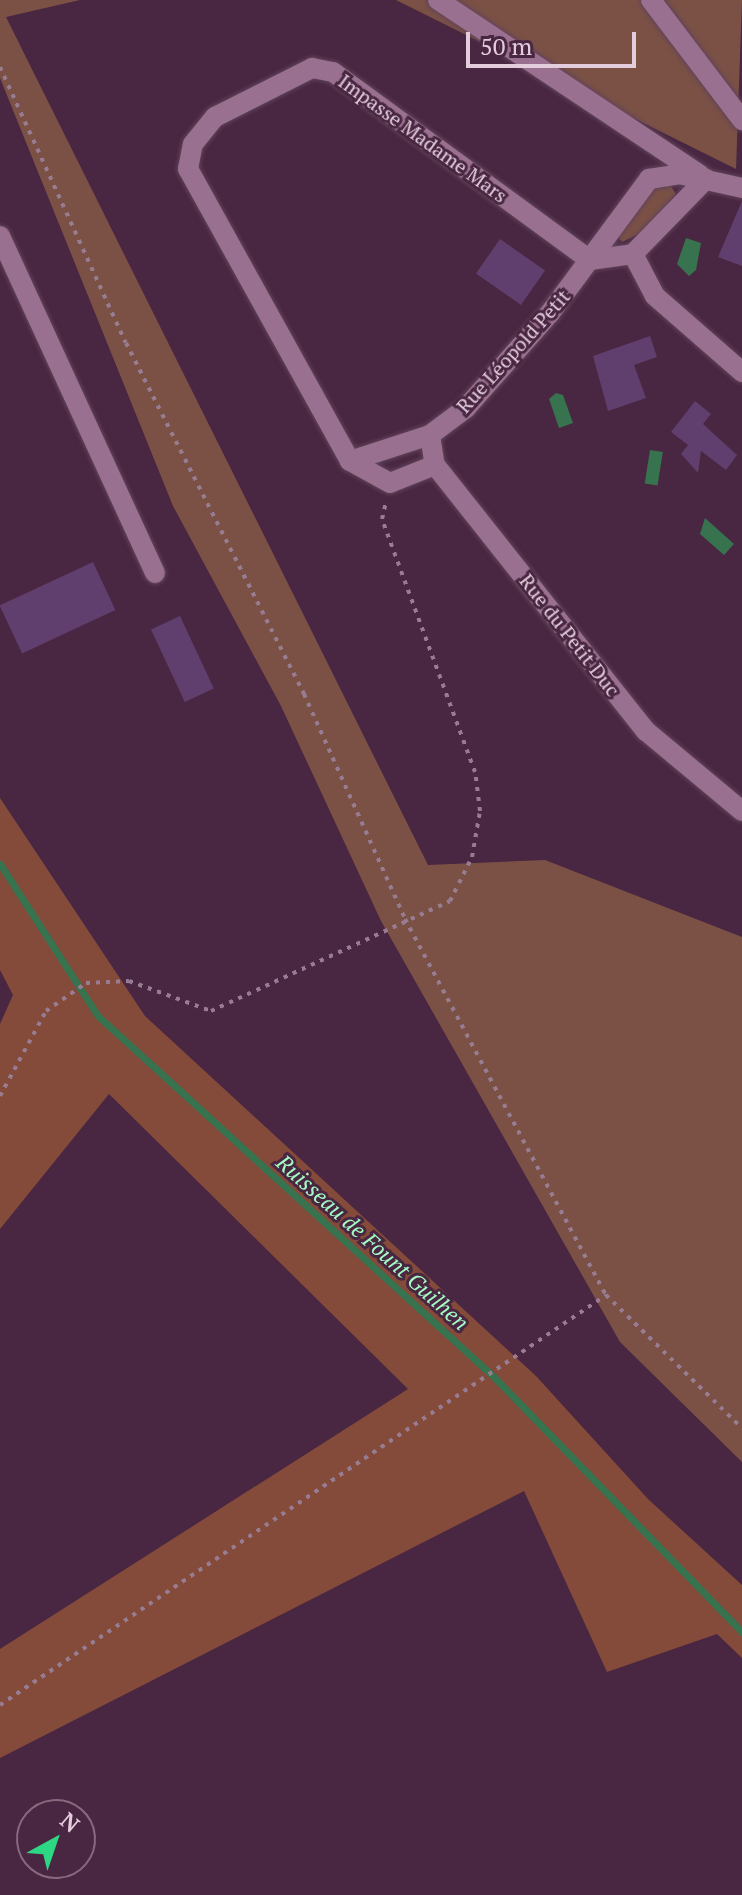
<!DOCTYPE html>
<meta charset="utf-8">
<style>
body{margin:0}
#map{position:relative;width:742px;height:1895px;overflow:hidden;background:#492641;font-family:"PT Serif",serif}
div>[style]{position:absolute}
.green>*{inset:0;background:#7b5146}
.forest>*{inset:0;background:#844a3a}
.water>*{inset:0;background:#38734f;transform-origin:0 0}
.stream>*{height:7px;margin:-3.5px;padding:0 3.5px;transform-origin:3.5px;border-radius:3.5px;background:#38734f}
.building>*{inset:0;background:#603f6e;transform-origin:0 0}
.path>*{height:4px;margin-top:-2px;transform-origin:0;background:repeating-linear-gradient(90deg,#987c91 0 4px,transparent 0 10px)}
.roads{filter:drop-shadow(0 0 2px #61435a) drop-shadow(0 0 2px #61435a)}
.minor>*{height:20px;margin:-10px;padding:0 10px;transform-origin:10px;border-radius:10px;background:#99708f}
span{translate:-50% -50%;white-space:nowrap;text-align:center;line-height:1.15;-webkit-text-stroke:6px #492641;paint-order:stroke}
.street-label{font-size:20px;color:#e3cddd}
.water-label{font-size:22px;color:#a4fbc4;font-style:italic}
.north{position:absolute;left:16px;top:1799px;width:80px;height:80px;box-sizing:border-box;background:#492641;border:2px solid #87697f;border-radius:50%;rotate:40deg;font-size:22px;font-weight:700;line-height:32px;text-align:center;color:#e3cddd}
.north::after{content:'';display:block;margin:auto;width:28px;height:36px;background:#2dd884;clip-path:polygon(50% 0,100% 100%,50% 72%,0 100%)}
.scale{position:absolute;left:466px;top:32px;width:170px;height:36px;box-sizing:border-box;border:4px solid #e3cddd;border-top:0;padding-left:10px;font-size:24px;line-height:28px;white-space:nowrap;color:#e3cddd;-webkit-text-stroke:6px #492641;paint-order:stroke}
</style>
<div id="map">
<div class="green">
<div style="clip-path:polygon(0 0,80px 0,6px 17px,428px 865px,545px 860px,742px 937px,742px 1462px,620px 1342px,381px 921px,281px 706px,173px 506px,0 78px)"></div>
<div style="clip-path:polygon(396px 0,742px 0,736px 169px)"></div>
<div style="clip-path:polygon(669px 183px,676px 194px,645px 231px,622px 242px,617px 236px,650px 187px)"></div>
</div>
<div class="forest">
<div style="clip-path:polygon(0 798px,145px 1016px,536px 1376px,648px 1499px,742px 1585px,742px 1658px,717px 1634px,607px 1672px,524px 1491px,0 1758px,0 1649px,408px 1389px,109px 1094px,0 1229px,0 1024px,13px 995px,0 970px)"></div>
</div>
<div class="water">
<div style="clip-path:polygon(686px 238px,701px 243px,696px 270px,689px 276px,677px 264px)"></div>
<div style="clip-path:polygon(556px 393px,563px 395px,573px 423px,559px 428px,549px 399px)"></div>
<div style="left:650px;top:450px;width:13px;height:34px;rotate:9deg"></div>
<div style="clip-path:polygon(705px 518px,734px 544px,724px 555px,700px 534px)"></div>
</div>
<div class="stream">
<div style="left:0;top:864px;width:181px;rotate:57.2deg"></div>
<div style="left:98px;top:1016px;width:536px;rotate:42.35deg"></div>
<div style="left:494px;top:1377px;width:356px;rotate:45.8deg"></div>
</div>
<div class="building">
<div style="clip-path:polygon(742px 201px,742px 266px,718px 257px)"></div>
<div style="left:500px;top:239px;width:55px;height:42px;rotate:35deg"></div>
<div style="clip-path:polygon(650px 336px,657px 357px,634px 365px,646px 398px,608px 411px,593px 356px)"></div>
<div style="clip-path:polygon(695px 401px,711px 414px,703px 424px,737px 455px,726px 470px,701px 451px,698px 473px,681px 454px,688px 445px,671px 432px)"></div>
<div style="left:93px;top:562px;width:53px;height:103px;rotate:65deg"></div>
<div style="left:180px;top:616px;width:80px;height:32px;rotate:65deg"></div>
</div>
<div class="path">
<div style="left:0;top:67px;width:303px;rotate:65.5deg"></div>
<div style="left:126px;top:343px;width:394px;rotate:63.1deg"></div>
<div style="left:304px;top:694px;width:247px;rotate:65.8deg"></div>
<div style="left:405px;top:919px;width:426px;rotate:61.9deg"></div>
<div style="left:606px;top:1295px;width:190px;rotate:44.4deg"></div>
<div style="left:0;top:1096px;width:97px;rotate:-61.6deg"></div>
<div style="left:46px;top:1011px;width:49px;rotate:-35deg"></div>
<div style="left:86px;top:983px;width:43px;rotate:-2.7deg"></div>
<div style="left:129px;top:981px;width:87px;rotate:20.1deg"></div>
<div style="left:211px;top:1011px;width:263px;rotate:-24.7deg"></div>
<div style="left:450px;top:901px;width:49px;rotate:-63.4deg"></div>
<div style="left:472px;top:857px;width:47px;rotate:-80.1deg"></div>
<div style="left:480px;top:811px;width:39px;rotate:-97deg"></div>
<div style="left:475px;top:772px;width:270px;rotate:-110.2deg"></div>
<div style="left:382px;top:519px;width:17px;rotate:-77deg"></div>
<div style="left:0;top:1705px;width:732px;rotate:-34.08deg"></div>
</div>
<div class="roads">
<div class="minor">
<div style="left:438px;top:0;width:315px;rotate:33.7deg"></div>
<div style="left:651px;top:0;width:151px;rotate:52.8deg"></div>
<div style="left:0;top:236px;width:371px;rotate:65.3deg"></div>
<div style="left:633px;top:254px;width:47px;rotate:62.4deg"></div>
<div style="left:655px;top:296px;width:116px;rotate:41.1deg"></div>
<div style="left:633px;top:254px;width:105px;rotate:-45.8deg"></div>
<div style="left:430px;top:435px;width:30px;rotate:81deg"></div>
<div style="left:435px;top:465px;width:340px;rotate:51.6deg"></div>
<div style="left:646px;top:731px;width:125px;rotate:39.8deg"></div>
<div style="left:350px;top:461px;width:84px;rotate:-18deg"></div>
<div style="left:430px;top:435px;width:45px;rotate:-36.9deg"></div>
<div style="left:466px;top:408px;width:127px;rotate:-48.5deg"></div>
<div style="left:550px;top:313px;width:167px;rotate:-53.5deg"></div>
<div style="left:649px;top:179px;width:30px;rotate:-9deg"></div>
<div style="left:679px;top:174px;width:65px;rotate:12.5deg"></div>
<div style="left:435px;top:465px;width:48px;rotate:158.2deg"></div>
<div style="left:390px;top:483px;width:46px;rotate:-151.2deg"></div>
<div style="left:350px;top:461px;width:334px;rotate:-119deg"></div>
<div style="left:188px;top:169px;width:25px;rotate:-79deg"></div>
<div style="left:193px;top:144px;width:35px;rotate:-51deg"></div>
<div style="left:215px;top:117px;width:109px;rotate:-26.8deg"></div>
<div style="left:312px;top:68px;width:21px;rotate:11deg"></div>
<div style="left:333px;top:72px;width:318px;rotate:36.2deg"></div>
<div style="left:590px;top:260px;width:43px;rotate:-7.9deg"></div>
</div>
</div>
<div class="street-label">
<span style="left:423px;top:138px;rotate:36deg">Impasse Madame Mars</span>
<span style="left:513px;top:351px;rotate:-48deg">Rue Léopold Petit</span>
<span style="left:570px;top:635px;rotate:52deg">Rue du Petit Duc</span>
</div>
<div class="water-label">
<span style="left:373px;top:1242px;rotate:42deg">Ruisseau de Fount Guilhen</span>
</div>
<div class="north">N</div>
<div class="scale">50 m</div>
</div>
